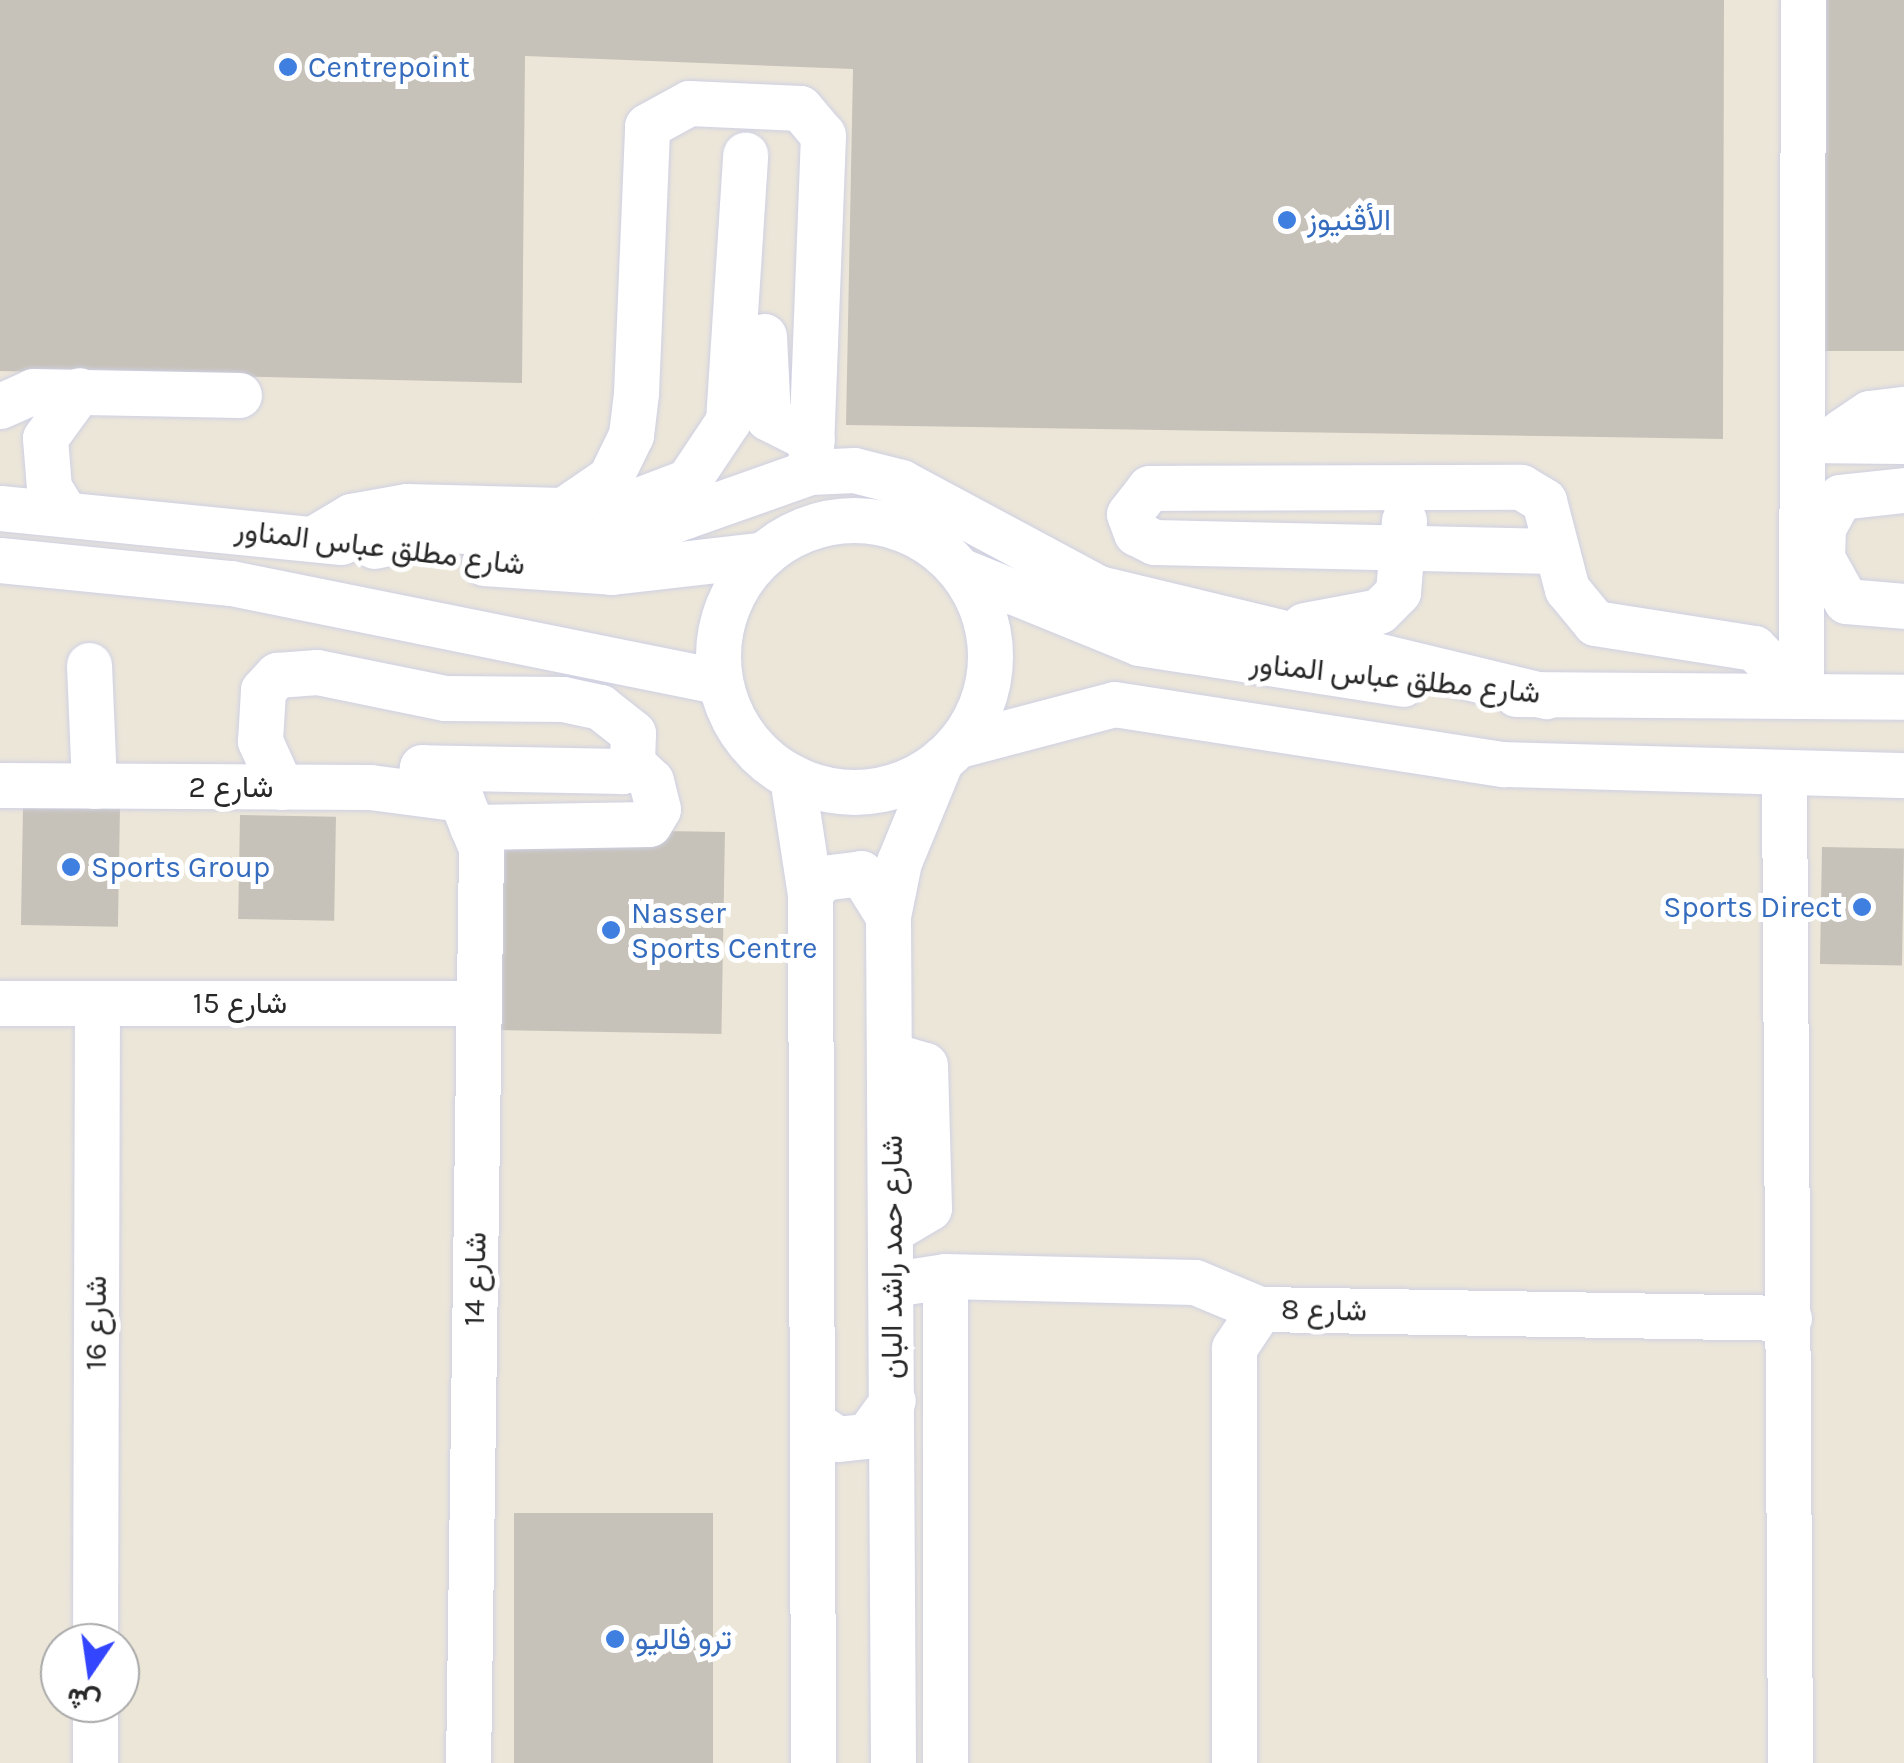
<!DOCTYPE html>
<meta charset="utf-8">
<style>
body{margin:0}
#map{position:relative;width:1904px;height:1763px;overflow:hidden;background:#ece6d9;font-family:Karla,Vazirmatn,sans-serif}
div>[style]{position:absolute}
.building>*{inset:0;background:#c7c2b9;transform-origin:0 0}
.roads{filter:drop-shadow(0 0 2px #ced0e3) drop-shadow(0 0 2px #ced0e3)}
.minor>*{height:45px;margin:-22.5px;padding:0 22.5px;transform-origin:22.5px;border-radius:22.5px;background:#fff}
.minor>.ring{margin:-22.5px;padding:0;box-sizing:content-box;background:none;border:45px solid #fff;border-radius:50%}
.dots>*{width:28px;height:28px;translate:-50% -50%;box-sizing:border-box;border:5px solid #fff;border-radius:50%}
span{translate:-50% -50%;white-space:nowrap;text-align:center;line-height:1.15;-webkit-text-stroke:10px #fff;paint-order:stroke}
.shop-label{font-size:30px;color:#366cbe}
.left{translate:0 -50%;text-align:left}
.right{translate:-100% -50%;text-align:right}
.street-label{font-size:30px;color:#282828}
.north{position:absolute;left:40px;top:1623px;width:100px;height:100px;box-sizing:border-box;background:#fff;border:2px solid #a9a9a9;border-radius:50%;rotate:193deg;font-size:28px;font-weight:700;line-height:40px;text-align:center;color:#282828}
.north::after{content:'';display:block;margin:auto;width:35px;height:45px;background:#3345ff;clip-path:polygon(50% 0,100% 100%,50% 72%,0 100%)}
</style>
<div id="map">
<div class="building">
<div style="clip-path:polygon(0 0,1724px 0,1723px 439px,846px 425px,853px 69px,525px 56px,522px 383px,0 371px)"></div>
<div style="left:1808px;top:0;width:96px;height:351px"></div>
<div style="left:23px;top:807px;width:97px;height:118px;rotate:1deg"></div>
<div style="left:240px;top:815px;width:96px;height:104px;rotate:1deg"></div>
<div style="left:499px;top:828px;width:226px;height:202px;rotate:1deg"></div>
<div style="left:1822px;top:847px;width:82px;height:117px;rotate:1deg"></div>
<div style="left:713px;top:1513px;width:250px;height:199px;rotate:90deg"></div>
</div>
<div class="roads">
<div class="minor">
<div style="left:764px;top:336px;width:82px;rotate:87.2deg"></div>
<div style="left:768px;top:418px;width:49px;rotate:26.6deg"></div>
<div style="left:0;top:406px;width:36px;rotate:-24deg"></div>
<div style="left:33px;top:391px;width:206px;rotate:1.1deg"></div>
<div style="left:1841px;top:432px;width:34px;rotate:-34deg"></div>
<div style="left:1869px;top:413px;width:35px;rotate:-7deg"></div>
<div style="left:1802px;top:440px;width:102px;rotate:0.6deg"></div>
<div style="left:1904px;top:490px;width:64px;rotate:173.8deg"></div>
<div style="left:1840px;top:497px;width:35px;rotate:119deg"></div>
<div style="left:1823px;top:528px;width:30px;rotate:92deg"></div>
<div style="left:1822px;top:558px;width:49px;rotate:60.8deg"></div>
<div style="left:1846px;top:601px;width:58px;rotate:4.9deg"></div>
<div style="left:620px;top:507px;width:73px;rotate:-20.9deg"></div>
<div style="left:688px;top:481px;width:72px;rotate:-56.3deg"></div>
<div style="left:728px;top:421px;width:267px;rotate:-86.3deg"></div>
<div style="left:0;top:508px;width:343px;rotate:5.7deg"></div>
<div style="left:63px;top:510px;width:26px;rotate:-122deg"></div>
<div style="left:49px;top:488px;width:50px;rotate:-94.6deg"></div>
<div style="left:45px;top:438px;width:59px;rotate:-53.9deg"></div>
<div class="ring" style="left:718px;top:520px;width:227px;height:227px"></div>
<div style="left:314px;top:538px;width:43px;rotate:-30.7deg"></div>
<div style="left:351px;top:516px;width:57px;rotate:-10.1deg"></div>
<div style="left:407px;top:506px;width:156px;rotate:1.5deg"></div>
<div style="left:563px;top:510px;width:57px;rotate:-34.2deg"></div>
<div style="left:610px;top:478px;width:48px;rotate:-64deg"></div>
<div style="left:631px;top:435px;width:42px;rotate:-83.2deg"></div>
<div style="left:636px;top:393px;width:267px;rotate:-87.6deg"></div>
<div style="left:647px;top:126px;width:48px;rotate:-28.7deg"></div>
<div style="left:689px;top:103px;width:111px;rotate:2.6deg"></div>
<div style="left:800px;top:108px;width:35px;rotate:50deg"></div>
<div style="left:823px;top:135px;width:337px;rotate:92.2deg"></div>
<div style="left:374px;top:546px;width:78px;rotate:-11.9deg"></div>
<div style="left:450px;top:530px;width:130px;rotate:3.5deg"></div>
<div style="left:580px;top:538px;width:63px;rotate:-6.3deg"></div>
<div style="left:643px;top:531px;width:177px;rotate:-19.5deg"></div>
<div style="left:810px;top:472px;width:44px;rotate:-2.6deg"></div>
<div style="left:854px;top:470px;width:49px;rotate:14.3deg"></div>
<div style="left:901px;top:482px;width:225px;rotate:28.2deg"></div>
<div style="left:1099px;top:588px;width:460px;rotate:13.6deg"></div>
<div style="left:1554px;top:551px;width:400px;rotate:-178.7deg"></div>
<div style="left:1154px;top:542px;width:20px;rotate:-153deg"></div>
<div style="left:1136px;top:533px;width:20px;rotate:-110deg"></div>
<div style="left:1129px;top:514px;width:33px;rotate:-52deg"></div>
<div style="left:1149px;top:488px;width:372px;rotate:-0.2deg"></div>
<div style="left:1521px;top:487px;width:27px;rotate:31deg"></div>
<div style="left:1544px;top:501px;width:91px;rotate:75.4deg"></div>
<div style="left:1567px;top:589px;width:44px;rotate:50.5deg"></div>
<div style="left:1595px;top:623px;width:161px;rotate:8.9deg"></div>
<div style="left:1754px;top:648px;width:67px;rotate:45.6deg"></div>
<div style="left:0;top:560px;width:232px;rotate:5.7deg"></div>
<div style="left:231px;top:583px;width:498px;rotate:11.4deg"></div>
<div style="left:484px;top:563px;width:128px;rotate:4deg"></div>
<div style="left:612px;top:572px;width:149px;rotate:-6.6deg"></div>
<div style="left:962px;top:571px;width:191px;rotate:22.1deg"></div>
<div style="left:1139px;top:643px;width:267px;rotate:8.8deg"></div>
<div style="left:1304px;top:625px;width:76px;rotate:-10.6deg"></div>
<div style="left:1379px;top:611px;width:27px;rotate:-45deg"></div>
<div style="left:1398px;top:592px;width:72px;rotate:-85.2deg"></div>
<div style="left:89px;top:665px;width:121px;rotate:87.6deg"></div>
<div style="left:1516px;top:694px;width:388px;rotate:0.4deg"></div>
<div style="left:1801px;top:696px;width:696px;rotate:-89.84deg"></div>
<div style="left:959px;top:745px;width:160px;rotate:-14.8deg"></div>
<div style="left:1114px;top:704px;width:394px;rotate:8.8deg"></div>
<div style="left:1503px;top:764px;width:401px;rotate:1.6deg"></div>
<div style="left:1784px;top:775px;width:988px;rotate:89.65deg"></div>
<div style="left:792px;top:777px;width:118px;rotate:81.3deg"></div>
<div style="left:810px;top:894px;width:869px;rotate:89.8deg"></div>
<div style="left:0;top:785px;width:370px;rotate:0.3deg"></div>
<div style="left:370px;top:787px;width:92px;rotate:7.5deg"></div>
<div style="left:461px;top:799px;width:53px;rotate:67.8deg"></div>
<div style="left:481px;top:848px;width:915px;rotate:90.81deg"></div>
<div style="left:281px;top:787px;width:51px;rotate:-114.5deg"></div>
<div style="left:260px;top:741px;width:51px;rotate:-86.6deg"></div>
<div style="left:263px;top:690px;width:21px;rotate:-47deg"></div>
<div style="left:277px;top:675px;width:40px;rotate:-4.3deg"></div>
<div style="left:317px;top:672px;width:131px;rotate:11.5deg"></div>
<div style="left:445px;top:698px;width:118px;rotate:0.5deg"></div>
<div style="left:563px;top:699px;width:38px;rotate:12deg"></div>
<div style="left:600px;top:707px;width:42px;rotate:38.2deg"></div>
<div style="left:633px;top:733px;width:30px;rotate:92deg"></div>
<div style="left:632px;top:763px;width:13px;rotate:141deg"></div>
<div style="left:622px;top:771px;width:200px;rotate:-178.9deg"></div>
<div style="left:422px;top:767px;width:19px;rotate:99deg"></div>
<div style="left:472px;top:827px;width:177px;rotate:-1deg"></div>
<div style="left:649px;top:824px;width:17px;rotate:-59deg"></div>
<div style="left:658px;top:809px;width:29px;rotate:-104deg"></div>
<div style="left:651px;top:781px;width:26px;rotate:-137deg"></div>
<div style="left:810px;top:894px;width:20px;rotate:-53deg"></div>
<div style="left:822px;top:878px;width:39px;rotate:-7deg"></div>
<div style="left:861px;top:873px;width:51px;rotate:57.9deg"></div>
<div style="left:0;top:1003px;width:479px"></div>
<div style="left:890px;top:1055px;width:36px;rotate:16deg"></div>
<div style="left:925px;top:1065px;width:143px;rotate:88.4deg"></div>
<div style="left:929px;top:1208px;width:43px;rotate:149.3deg"></div>
<div style="left:893px;top:1284px;width:53px;rotate:-8.7deg"></div>
<div style="left:945px;top:1276px;width:250px;rotate:1.4deg"></div>
<div style="left:1195px;top:1282px;width:70px;rotate:22.6deg"></div>
<div style="left:1260px;top:1309px;width:529px;rotate:0.97deg"></div>
<div style="left:812px;top:1422px;width:30px;rotate:34deg"></div>
<div style="left:837px;top:1439px;width:30px;rotate:-6deg"></div>
<div style="left:867px;top:1436px;width:44px;rotate:-54.2deg"></div>
<div style="left:95px;top:1643px;width:639px;rotate:-89.82deg"></div>
<div style="left:95px;top:1763px;width:60px;rotate:-90deg"></div>
<div style="left:893px;top:1763px;width:847px;rotate:-90.34deg"></div>
<div style="left:888px;top:916px;width:55px;rotate:-78.5deg"></div>
<div style="left:899px;top:862px;width:110px;rotate:-67.6deg"></div>
<div style="left:945px;top:1763px;width:487px;rotate:-90deg"></div>
<div style="left:1234px;top:1763px;width:415px;rotate:-90deg"></div>
<div style="left:1234px;top:1348px;width:47px;rotate:-56.3deg"></div>
</div>
</div>
<div class="dots">
<div style="left:288px;top:67px;background:#3f7fe0"></div>
<div style="left:1287px;top:220px;background:#3f7fe0"></div>
<div style="left:71px;top:867px;background:#3f7fe0"></div>
<div style="left:1862px;top:907px;background:#3f7fe0"></div>
<div style="left:611px;top:930px;background:#3f7fe0"></div>
<div style="left:615px;top:1639px;background:#3f7fe0"></div>
</div>
<div class="shop-label">
<span class="left" style="left:308px;top:67px">Centrepoint</span>
<span class="left" style="left:1307px;top:220px">الأڤنيوز</span>
<span class="left" style="left:91px;top:867px">Sports Group</span>
<span class="right" style="left:1842px;top:907px">Sports Direct</span>
<span class="left" style="left:631px;top:930px">Nasser<br>Sports Centre</span>
<span class="left" style="left:635px;top:1639px">ترو فاليو</span>
</div>
<div class="street-label">
<span style="left:380px;top:547px;rotate:7deg">شارع مطلق عباس المناور</span>
<span style="left:1395px;top:678px;rotate:6deg">شارع مطلق عباس المناور</span>
<span style="left:231px;top:787px">شارع 2</span>
<span style="left:240px;top:1003px">شارع 15</span>
<span style="left:892px;top:1257px;rotate:-90deg">شارع حمد راشد البان</span>
<span style="left:475px;top:1279px;rotate:-89deg">شارع 14</span>
<span style="left:1324px;top:1310px;rotate:1deg">شارع 8</span>
<span style="left:96px;top:1323px;rotate:-90deg">شارع 16</span>
</div>
<div class="north">ش</div>
</div>
